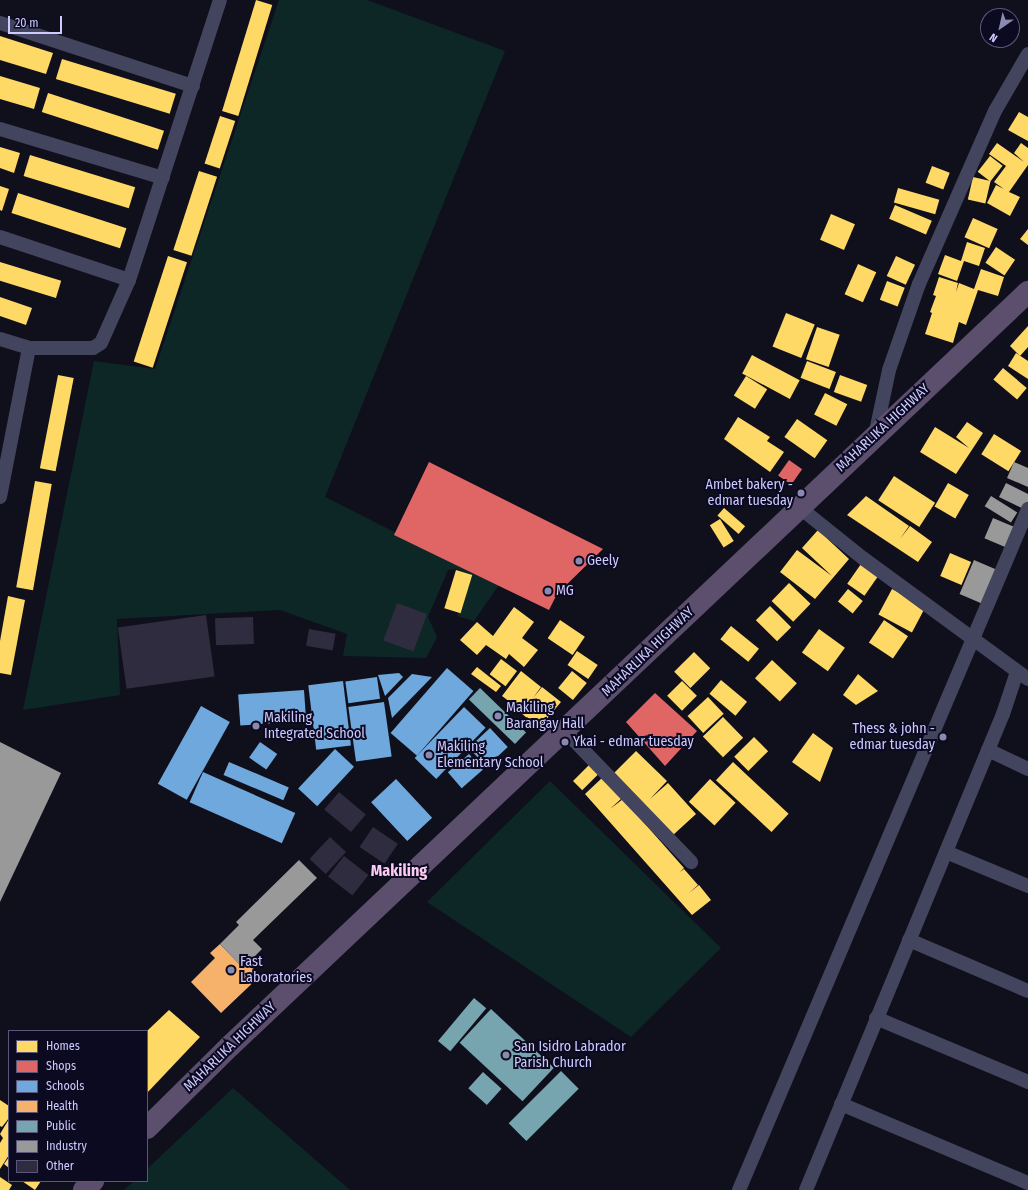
<!DOCTYPE html>
<style>
body{margin:0}
#map{position:relative;width:1028px;height:1190px;overflow:hidden;background:#100f1c;font-family:"Fira Sans Condensed",sans-serif}
div>[style]{position:absolute}
.green>*{inset:0;background:#0d2726}
.homes>*{inset:0;background:#ffd966;transform-origin:0 0}
.shops>*{inset:0;background:#e06666;transform-origin:0 0}
.schools>*{inset:0;background:#6fa8dc;transform-origin:0 0}
.health>*{inset:0;background:#f6b26b}
.public>*{inset:0;background:#76a5af;transform-origin:0 0}
.industry>*{inset:0;background:#999;transform-origin:0 0}
.building>*{inset:0;background:#2e2c3e;transform-origin:0 0}
.minor>*{height:14px;margin:-7px;padding:0 7px;transform-origin:7px;border-radius:7px;background:#43445d}
.trunk>*{height:22px;margin:-11px;padding:0 11px;transform-origin:11px;border-radius:11px;background:#5c4e6d}
.dots>*{width:11px;height:11px;translate:-50% -50%;box-sizing:border-box;border:2px solid #0c0a21;border-radius:50%}
span{translate:-50% -50%;white-space:nowrap;text-align:center;line-height:1.15;-webkit-text-stroke:4px #0c0a21;paint-order:stroke}
.street-label{font-size:14px;color:#cccaff}
.poi-label{font-size:14px;color:#cccaff}
.right{translate:-100% -50%;text-align:right}
.left{translate:0 -50%;text-align:left}
.quarter-label{font-size:16px;color:#ffccf1;font-weight:700}
.legend{position:absolute;left:8px;top:1030px;width:140px;height:152px;box-sizing:border-box;background:#0c0a21;border:1px solid #59577a;margin:0;padding:5px 7px;list-style:none;font-size:12px;color:#cccaff}
.legend li{display:flex;align-items:center;gap:8px;height:20px}
.legend b{width:20px;border:1px solid #59577a}
.north{position:absolute;left:980px;top:8px;width:40px;height:40px;box-sizing:border-box;background:#0c0a21;border:1px solid #59577a;border-radius:50%;rotate:214deg;font-size:11px;font-weight:700;line-height:16px;text-align:center;color:#cccaff}
.north::after{content:'';display:block;margin:auto;width:14px;height:18px;background:#8a89b0;clip-path:polygon(50% 0,100% 100%,50% 72%,0 100%)}
.scale{position:absolute;left:8px;top:16px;width:54px;height:18px;box-sizing:border-box;border:2px solid #cccaff;border-top:0;padding-left:5px;font-size:12px;line-height:14px;white-space:nowrap;color:#cccaff;-webkit-text-stroke:3px #0c0a21;paint-order:stroke}
</style>
<div id="map">
<div class="green">
<div style="clip-path:polygon(279px 0,367px 0,505px 51px,325px 497px,434px 552px,501px 582px,474px 621px,457px 616px,472px 576px,457px 569px,448px 570px,428px 617px,437px 637px,426px 658px,343px 656px,347px 634px,280px 610px,117px 619px,120px 695px,23px 710px,94px 361px,155px 369px)"></div>
<div style="clip-path:polygon(550px 781px,721px 948px,631px 1037px,427px 902px)"></div>
<div style="clip-path:polygon(233px 1088px,350px 1190px,124px 1190px,134px 1181px,147px 1181px,147px 1169px)"></div>
</div>
<div class="homes">
<div style="left:256px;top:0;width:17px;height:116px;rotate:17deg"></div>
<div style="clip-path:polygon(0 36px,53px 53px,46px 74px,0 60px)"></div>
<div style="left:62px;top:59px;width:119px;height:21px;rotate:17deg"></div>
<div style="clip-path:polygon(0 76px,40px 88px,34px 109px,0 99px)"></div>
<div style="left:48px;top:93px;width:122px;height:20px;rotate:18deg"></div>
<div style="clip-path:polygon(1019px 112px,1028px 117px,1028px 141px,1008px 130px)"></div>
<div style="left:220px;top:116px;width:16px;height:50px;rotate:18deg"></div>
<div style="clip-path:polygon(997px 143px,1024px 162px,1014px 153px,1021px 143px,1028px 148px,1028px 165px,1009px 192px,1020px 197px,1010px 216px,987px 203px,996px 185px,1004px 189px,994px 182px,1006px 166px,989px 154px)"></div>
<div style="clip-path:polygon(0 147px,20px 153px,14px 173px,0 168px)"></div>
<div style="left:30px;top:155px;width:110px;height:22px;rotate:17deg"></div>
<div style="left:990px;top:156px;width:16px;height:20px;rotate:38deg"></div>
<div style="left:932px;top:166px;width:19px;height:18px;rotate:21deg"></div>
<div style="left:199px;top:171px;width:19px;height:83px;rotate:18deg"></div>
<div style="left:973px;top:177px;width:18px;height:23px;rotate:13deg"></div>
<div style="clip-path:polygon(0 186px,9px 189px,2px 211px,0 210px)"></div>
<div style="left:898px;top:188px;width:43px;height:15px;rotate:16deg"></div>
<div style="left:18px;top:193px;width:114px;height:21px;rotate:18deg"></div>
<div style="left:895px;top:205px;width:40px;height:15px;rotate:23deg"></div>
<div style="left:831px;top:214px;width:26px;height:28px;rotate:23deg"></div>
<div style="left:973px;top:218px;width:27px;height:21px;rotate:24deg"></div>
<div style="clip-path:polygon(1028px 229px,1028px 245px,1020px 239px)"></div>
<div style="clip-path:polygon(967px 242px,985px 248px,979px 266px,964px 261px,957px 281px,938px 274px,945px 255px,961px 261px)"></div>
<div style="left:996px;top:247px;width:23px;height:19px;rotate:34deg"></div>
<div style="left:168px;top:256px;width:20px;height:111px;rotate:18deg"></div>
<div style="left:896px;top:256px;width:21px;height:22px;rotate:25deg"></div>
<div style="left:0;top:262px;width:64px;height:18px;rotate:17deg"></div>
<div style="left:858px;top:264px;width:20px;height:33px;rotate:24deg"></div>
<div style="clip-path:polygon(981px 269px,1004px 277px,998px 296px,978px 290px,966px 325px,959px 322px,953px 343px,925px 334px,932px 313px,930px 312px,936px 296px,933px 295px,939px 277px,958px 283px,956px 292px,959px 283px,974px 289px)"></div>
<div style="left:887px;top:281px;width:19px;height:20px;rotate:21deg"></div>
<div style="clip-path:polygon(0 297px,32px 308px,26px 325px,0 316px)"></div>
<div style="left:786px;top:313px;width:31px;height:36px;rotate:22deg"></div>
<div style="clip-path:polygon(1028px 326px,1028px 347px,1020px 356px,1010px 346px)"></div>
<div style="left:817px;top:327px;width:24px;height:34px;rotate:19deg"></div>
<div style="clip-path:polygon(1016px 353px,1028px 361px,1028px 379px,1008px 366px)"></div>
<div style="left:752px;top:355px;width:54px;height:21px;rotate:28deg"></div>
<div style="left:807px;top:361px;width:31px;height:18px;rotate:21deg"></div>
<div style="left:1003px;top:368px;width:31px;height:15px;rotate:40deg"></div>
<div style="left:58px;top:375px;width:16px;height:95px;rotate:11deg"></div>
<div style="left:840px;top:375px;width:29px;height:18px;rotate:20deg"></div>
<div style="left:746px;top:376px;width:25px;height:23px;rotate:32deg"></div>
<div style="left:825px;top:393px;width:25px;height:24px;rotate:27deg"></div>
<div style="clip-path:polygon(738px 417px,770px 437px,767px 441px,784px 452px,770px 472px,724px 439px)"></div>
<div style="left:797px;top:419px;width:37px;height:22px;rotate:35deg"></div>
<div style="clip-path:polygon(967px 422px,983px 433px,956px 474px,920px 452px,935px 427px,969px 448px,956px 437px)"></div>
<div style="left:994px;top:434px;width:32px;height:24px;rotate:32deg"></div>
<div style="left:894px;top:476px;width:49px;height:29px;rotate:33deg"></div>
<div style="left:35px;top:481px;width:17px;height:108px;rotate:10deg"></div>
<div style="left:948px;top:483px;width:24px;height:27px;rotate:30deg"></div>
<div style="clip-path:polygon(866px 496px,909px 526px,900px 539px,910px 526px,932px 542px,918px 562px,847px 515px)"></div>
<div style="left:724px;top:508px;width:28px;height:10px;rotate:41deg"></div>
<div style="left:720px;top:519px;width:26px;height:12px;rotate:58deg"></div>
<div style="clip-path:polygon(818px 530px,849px 559px,815px 599px,780px 572px,797px 550px,832px 576px,802px 548px)"></div>
<div style="left:950px;top:553px;width:23px;height:25px;rotate:23deg"></div>
<div style="left:861px;top:564px;width:21px;height:24px;rotate:35deg"></div>
<div style="left:456px;top:570px;width:17px;height:40px;rotate:17deg"></div>
<div style="left:789px;top:583px;width:30px;height:25px;rotate:44deg"></div>
<div style="left:848px;top:589px;width:19px;height:16px;rotate:39deg"></div>
<div style="left:892px;top:589px;width:38px;height:29px;rotate:28deg"></div>
<div style="clip-path:polygon(8px 596px,25px 600px,11px 675px,0 673px,0 641px)"></div>
<div style="left:770px;top:606px;width:30px;height:20px;rotate:45deg"></div>
<div style="clip-path:polygon(514px 607px,534px 622px,522px 638px,538px 650px,524px 667px,509px 654px,506px 659px,486px 645px,477px 655px,460px 640px,477px 622px,493px 636px)"></div>
<div style="left:560px;top:620px;width:30px;height:22px;rotate:34deg"></div>
<div style="left:884px;top:620px;width:29px;height:27px;rotate:34deg"></div>
<div style="left:731px;top:626px;width:36px;height:17px;rotate:39deg"></div>
<div style="left:819px;top:629px;width:32px;height:29px;rotate:36deg"></div>
<div style="left:577px;top:651px;width:25px;height:17px;rotate:34deg"></div>
<div style="left:694px;top:652px;width:23px;height:28px;rotate:45deg"></div>
<div style="left:501px;top:659px;width:20px;height:19px;rotate:37deg"></div>
<div style="left:772px;top:660px;width:34px;height:25px;rotate:43deg"></div>
<div style="clip-path:polygon(477px 667px,501px 686px,496px 692px,471px 674px)"></div>
<div style="clip-path:polygon(521px 671px,541px 687px,533px 698px,542px 687px,561px 702px,539px 728px,521px 713px,529px 703px,522px 711px,502px 696px)"></div>
<div style="left:572px;top:671px;width:19px;height:22px;rotate:39deg"></div>
<div style="clip-path:polygon(858px 674px,878px 691px,856px 705px,843px 695px)"></div>
<div style="left:721px;top:680px;width:34px;height:18px;rotate:40deg"></div>
<div style="left:682px;top:681px;width:21px;height:21px;rotate:45deg"></div>
<div style="left:708px;top:697px;width:23px;height:28px;rotate:47deg"></div>
<div style="left:723px;top:717px;width:29px;height:28px;rotate:46deg"></div>
<div style="clip-path:polygon(813px 733px,833px 748px,820px 782px,792px 762px)"></div>
<div style="left:754px;top:737px;width:20px;height:28px;rotate:45deg"></div>
<div style="clip-path:polygon(636px 751px,667px 781px,650px 799px,668px 783px,696px 814px,672px 836px,612px 775px)"></div>
<div style="left:733px;top:762px;width:76px;height:25px;rotate:43deg"></div>
<div style="left:590px;top:764px;width:13px;height:24px;rotate:45deg"></div>
<div style="clip-path:polygon(603px 777px,622px 798px,610px 809px,623px 799px,684px 868px,680px 872px,684px 869px,698px 885px,689px 893px,699px 885px,711px 900px,692px 915px,585px 794px)"></div>
<div style="left:710px;top:779px;width:35px;height:31px;rotate:43deg"></div>
<div style="clip-path:polygon(169px 1010px,200px 1037px,147px 1093px,147px 1031px)"></div>
<div style="clip-path:polygon(0 1100px,9px 1106px,9px 1118px,2px 1127px,0 1126px)"></div>
<div style="clip-path:polygon(9px 1119px,9px 1155px,0 1169px,0 1143px,3px 1138px,0 1134px)"></div>
<div style="clip-path:polygon(9px 1157px,9px 1168px,4px 1164px)"></div>
<div style="clip-path:polygon(0 1177px,12px 1185px,9px 1190px,0 1190px)"></div>
<div style="clip-path:polygon(22px 1181px,41px 1181px,35px 1190px)"></div>
</div>
<div class="shops">
<div style="left:789px;top:460px;width:16px;height:19px;rotate:35deg"></div>
<div style="clip-path:polygon(429px 462px,603px 549px,557px 594px,549px 610px,394px 535px)"></div>
<div style="clip-path:polygon(655px 693px,697px 731px,665px 766px,626px 722px)"></div>
</div>
<div class="schools">
<div style="left:447px;top:668px;width:35px;height:86px;rotate:41deg"></div>
<div style="clip-path:polygon(399px 673px,403px 677px,385px 696px,378px 675px)"></div>
<div style="clip-path:polygon(412px 674px,432px 677px,392px 718px,388px 698px)"></div>
<div style="left:377px;top:677px;width:22px;height:32px;rotate:82deg"></div>
<div style="left:343px;top:681px;width:65px;height:35px;rotate:83deg"></div>
<div style="left:304px;top:690px;width:31px;height:66px;rotate:86deg"></div>
<div style="left:384px;top:702px;width:55px;height:36px;rotate:82deg"></div>
<div style="left:201px;top:706px;width:33px;height:89px;rotate:29deg"></div>
<div style="left:464px;top:707px;width:30px;height:71px;rotate:44deg"></div>
<div style="left:490px;top:728px;width:26px;height:29px;rotate:47deg"></div>
<div style="left:260px;top:742px;width:21px;height:19px;rotate:35deg"></div>
<div style="left:335px;top:749px;width:26px;height:54px;rotate:43deg"></div>
<div style="left:469px;top:754px;width:21px;height:28px;rotate:49deg"></div>
<div style="left:229px;top:762px;width:65px;height:14px;rotate:23deg"></div>
<div style="left:203px;top:772px;width:101px;height:33px;rotate:24deg"></div>
<div style="left:396px;top:779px;width:53px;height:34px;rotate:47deg"></div>
</div>
<div class="health">
<div style="clip-path:polygon(220px 944px,243px 968px,248px 963px,260px 976px,221px 1013px,191px 982px,215px 958px,210px 953px)"></div>
</div>
<div class="public">
<div style="left:480px;top:688px;width:64px;height:16px;rotate:44deg"></div>
<div style="left:474px;top:998px;width:16px;height:56px;rotate:40deg"></div>
<div style="left:491px;top:1009px;width:86px;height:46px;rotate:43deg"></div>
<div style="left:561px;top:1071px;width:25px;height:74px;rotate:45deg"></div>
<div style="left:483px;top:1072px;width:25px;height:22px;rotate:42deg"></div>
</div>
<div class="industry">
<div style="clip-path:polygon(1014px 462px,1028px 468px,1028px 487px,1007px 478px)"></div>
<div style="clip-path:polygon(1006px 483px,1028px 494px,1028px 511px,999px 497px)"></div>
<div style="left:991px;top:496px;width:31px;height:12px;rotate:32deg"></div>
<div style="left:993px;top:518px;width:34px;height:22px;rotate:23deg"></div>
<div style="left:974px;top:560px;width:33px;height:37px;rotate:23deg"></div>
<div style="clip-path:polygon(0 742px,61px 773px,0 902px)"></div>
<div style="clip-path:polygon(299px 860px,317px 878px,253px 940px,262px 949px,243px 968px,220px 944px,239px 925px,236px 922px)"></div>
</div>
<div class="building">
<div style="left:397px;top:603px;width:32px;height:40px;rotate:20deg"></div>
<div style="left:206px;top:615px;width:62px;height:89px;rotate:82deg"></div>
<div style="left:253px;top:617px;width:27px;height:38px;rotate:88deg"></div>
<div style="left:309px;top:629px;width:27px;height:17px;rotate:10deg"></div>
<div style="left:339px;top:792px;width:35px;height:23px;rotate:40deg"></div>
<div style="left:373px;top:827px;width:30px;height:24px;rotate:34deg"></div>
<div style="left:330px;top:837px;width:22px;height:30px;rotate:43deg"></div>
<div style="left:344px;top:856px;width:31px;height:26px;rotate:38deg"></div>
</div>
<div class="minor">
<div style="left:0;top:23px;width:203px;rotate:18.1deg"></div>
<div style="left:0;top:129px;width:170px;rotate:16.7deg"></div>
<div style="left:0;top:237px;width:136px;rotate:18.4deg"></div>
<div style="left:0;top:339px;width:30px;rotate:17deg"></div>
<div style="left:29px;top:348px;width:64px"></div>
<div style="left:93px;top:348px;width:9px;rotate:-32deg"></div>
<div style="left:101px;top:343px;width:69px;rotate:-66deg"></div>
<div style="left:129px;top:280px;width:294px;rotate:-72deg"></div>
<div style="left:875px;top:436px;width:67px;rotate:-78deg"></div>
<div style="left:889px;top:370px;width:91px;rotate:-70.8deg"></div>
<div style="left:919px;top:284px;width:189px;rotate:-66.3deg"></div>
<div style="left:995px;top:111px;width:66px;rotate:-59.9deg"></div>
<div style="left:0;top:497px;width:152px;rotate:-79deg"></div>
<div style="left:799px;top:507px;width:83px;rotate:38.7deg"></div>
<div style="left:864px;top:559px;width:203px;rotate:36.2deg"></div>
<div style="left:565px;top:731px;width:182px;rotate:46.1deg"></div>
<div style="left:988px;top:750px;width:44px;rotate:25.4deg"></div>
<div style="left:946px;top:852px;width:89px;rotate:22.5deg"></div>
<div style="left:909px;top:940px;width:129px;rotate:23.2deg"></div>
<div style="left:876px;top:1018px;width:165px;rotate:22.8deg"></div>
<div style="left:841px;top:1104px;width:203px;rotate:22.9deg"></div>
<div style="left:739px;top:1190px;width:740px;rotate:-67deg"></div>
<div style="left:806px;top:1190px;width:515px;rotate:-67.52deg"></div>
<div style="left:1003px;top:714px;width:44px;rotate:-71.6deg"></div>
</div>
<div class="trunk">
<div style="left:147px;top:1128px;width:117px;rotate:-44.7deg"></div>
<div style="left:230px;top:1046px;width:1098px;rotate:-43.38deg"></div>
<div style="left:84px;top:1190px;width:13px;rotate:-45deg"></div>
</div>
<div class="dots">
<div style="left:801px;top:493px;background:#8a89b0"></div>
<div style="left:579px;top:561px;background:#8a89b0"></div>
<div style="left:548px;top:591px;background:#8a89b0"></div>
<div style="left:498px;top:716px;background:#8a89b0"></div>
<div style="left:256px;top:726px;background:#8a89b0"></div>
<div style="left:943px;top:737px;background:#8a89b0"></div>
<div style="left:565px;top:742px;background:#8a89b0"></div>
<div style="left:429px;top:755px;background:#8a89b0"></div>
<div style="left:231px;top:970px;background:#8a89b0"></div>
<div style="left:506px;top:1055px;background:#8a89b0"></div>
</div>
<div class="street-label">
<span style="left:883px;top:428px;rotate:-43deg">MAHARLIKA HIGHWAY</span>
<span style="left:648px;top:652px;rotate:-44deg">MAHARLIKA HIGHWAY</span>
<span style="left:230px;top:1047px;rotate:-44deg">MAHARLIKA HIGHWAY</span>
</div>
<div class="poi-label">
<span class="right" style="left:793px;top:493px">Ambet bakery -<br>edmar tuesday</span>
<span class="left" style="left:587px;top:561px">Geely</span>
<span class="left" style="left:556px;top:591px">MG</span>
<span class="left" style="left:506px;top:716px">Makiling<br>Barangay Hall</span>
<span class="left" style="left:264px;top:726px">Makiling<br>Integrated School</span>
<span class="right" style="left:935px;top:737px">Thess &amp; john -<br>edmar tuesday</span>
<span class="left" style="left:573px;top:742px">Ykai - edmar tuesday</span>
<span class="left" style="left:437px;top:755px">Makiling<br>Elementary School</span>
<span class="left" style="left:240px;top:970px">Fast<br>Laboratories</span>
<span class="left" style="left:514px;top:1055px">San Isidro Labrador<br>Parish Church</span>
</div>
<div class="quarter-label">
<span style="left:399px;top:871px">Makiling</span>
</div>
<ul class="legend">
<li><b style="height:11px;background:#ffd966"></b>Homes</li>
<li><b style="height:11px;background:#e06666"></b>Shops</li>
<li><b style="height:11px;background:#6fa8dc"></b>Schools</li>
<li><b style="height:11px;background:#f6b26b"></b>Health</li>
<li><b style="height:11px;background:#76a5af"></b>Public</li>
<li><b style="height:11px;background:#999"></b>Industry</li>
<li><b style="height:11px;background:#2e2c3e"></b>Other</li>
</ul>
<div class="north">N</div>
<div class="scale">20 m</div>
</div>
